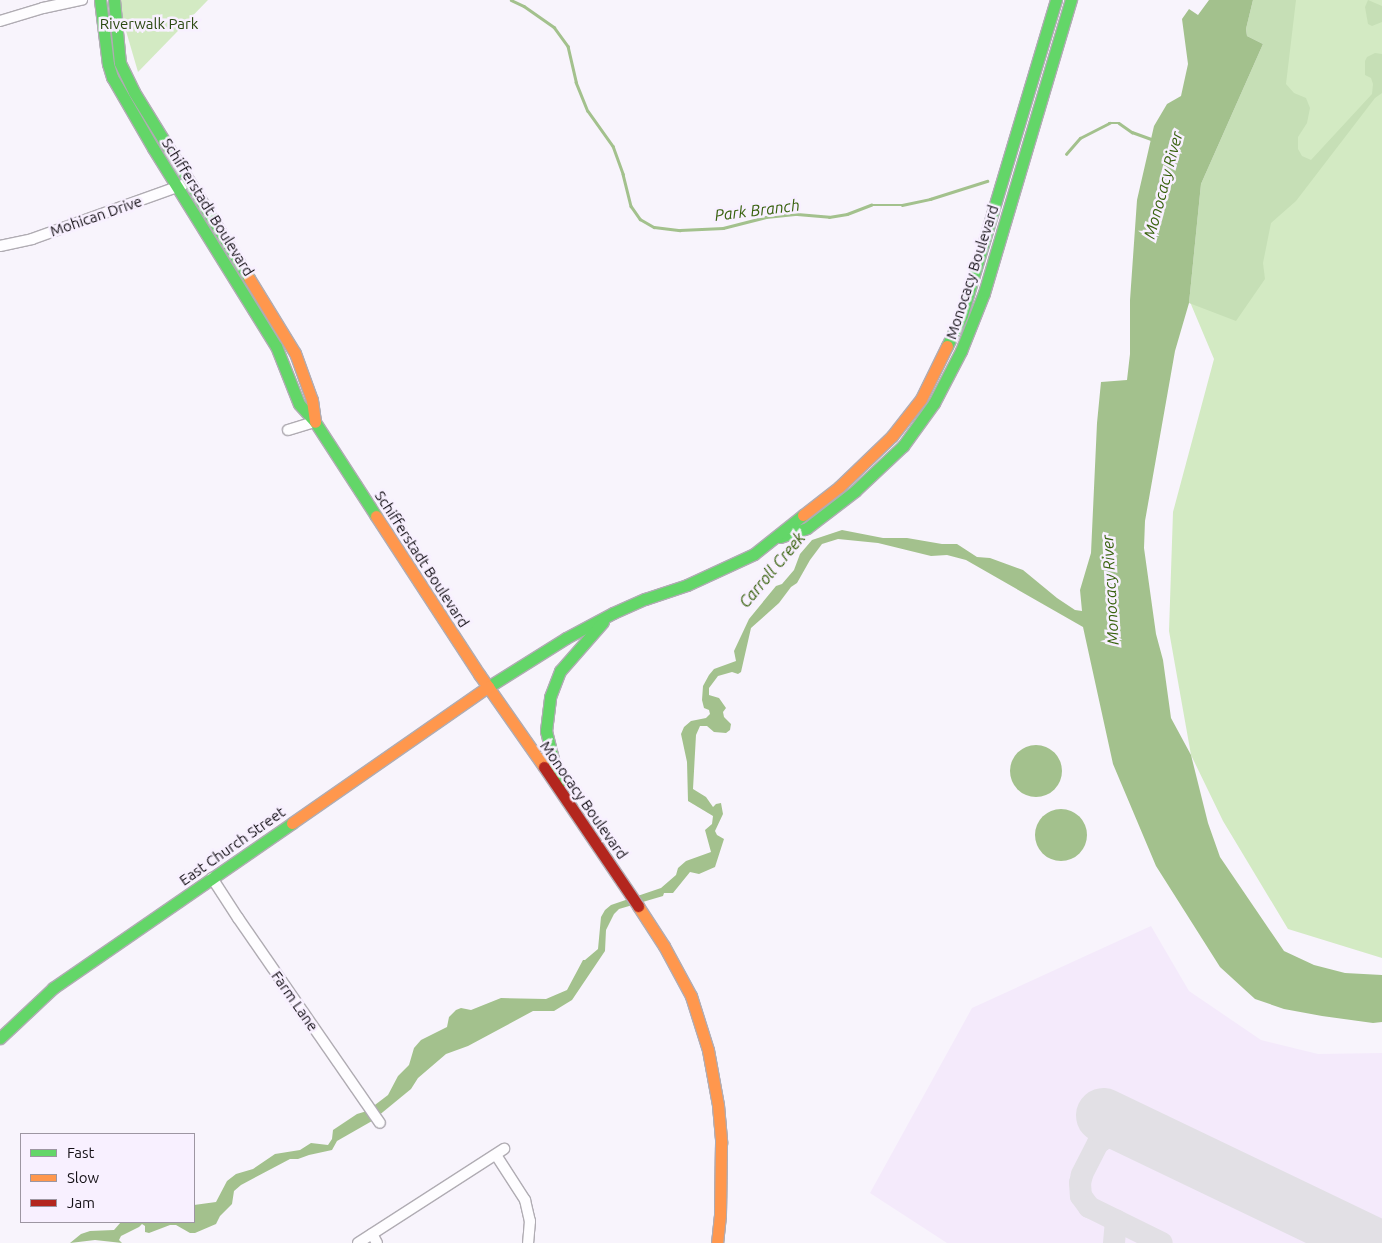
<!DOCTYPE html>
<html>
<head>
<meta charset="utf-8">
<style>
  body { margin:0 }
  #map { position:relative; width:1382px; height:1243px; overflow:hidden; background:#f8f4fc; font-family:Ubuntu,sans-serif }
  div>[style] { position:absolute }
  .built>* { inset:0; background:#f4eafb }
  .green>* { inset:0; background:#d3eac3 }
  .forest>* { inset:0; background:#c6dfb6 }
  .water>* { inset:0; background:#a3c18d }
  .round { border-radius:50% }
  .stream>* { height:2.5px; margin:-1.25px; padding:0 1.25px; transform-origin:1.25px; border-radius:1.25px; background:#a3c18d }
  .taxiway>* { height:22px; margin:-11px; padding:0 11px; transform-origin:11px; border-radius:11px; background:#e2e0e5 }
  .runway>* { height:55px; margin:-27.5px; padding:0 27.5px; transform-origin:27.5px; border-radius:27.5px; background:#e2e0e5 }
  .roads { filter:drop-shadow(1px 0 #b0acb3) drop-shadow(-1px 0 #b0acb3) drop-shadow(0 1px #b0acb3) drop-shadow(0 -1px #b0acb3) }
  .street>* { height:10px; margin:-5px; padding:0 5px; transform-origin:5px; border-radius:5px; background:#fefdff }
  .fast>* { height:11px; margin:-5.5px; padding:0 5.5px; transform-origin:5.5px; border-radius:5.5px; background:#63d668 }
  .slow>* { height:11px; margin:-5.5px; padding:0 5.5px; transform-origin:5.5px; border-radius:5.5px; background:#ff974d }
  .jam>* { height:11px; margin:-5.5px; padding:0 5.5px; transform-origin:5.5px; border-radius:5.5px; background:#b3261e }
  span { translate:-50% -50%; white-space:nowrap; text-align:center; line-height:1.15; -webkit-text-stroke:5px #f8f0ff; paint-order:stroke }
  .park-label { font-size:15px; color:#2b4811 }
  .street-label { font-size:15px; color:#141016 }
  .water-label { font-size:16px; color:#38620e; font-style:italic }
  .legend { position:absolute; left:20px; top:1133px; width:175px; height:90px; box-sizing:border-box; background:#f8f0ff; border:1px solid #9d96a2; margin:0; padding:6px 9px; list-style:none; font-size:15px; color:#141016 }
  .legend li { display:flex; align-items:center; gap:10px; height:25px }
  .legend b { width:25px; border:1px solid #9d96a2 }
</style>
</head>
<body>
<div id="map">
  <div class="built">
    <div style="clip-path:polygon(1151px 926px,1189px 991px,1261px 1040px,1318px 1054px,1382px 1053px,1382px 1243px,947px 1243px,870px 1193px,972px 1008px)"></div>
  </div>
  <div class="green">
    <div style="clip-path:polygon(117px 0,208px 0,138px 72px)"></div>
    <div style="clip-path:polygon(1254px 0,1382px 0,1382px 958px,1288px 929px,1223px 821px,1191px 755px,1169px 631px,1173px 512px,1214px 359px,1190px 302px,1214px 159px,1264px 44px)"></div>
  </div>
  <div class="forest">
    <div style="clip-path:polygon(1253px 0,1296px 0,1286px 84px,1294px 93px,1306px 98px,1310px 108px,1307px 123px,1298px 137px,1298px 149px,1302px 156px,1311px 160px,1372px 94px,1373px 84px,1371px 78px,1365px 75px,1365px 61px,1367px 57px,1375px 53px,1382px 54px,1382px 93px,1375px 98px,1296px 201px,1271px 223px,1263px 263px,1265px 279px,1236px 321px,1189px 303px,1201px 184px,1263px 44px,1247px 36px,1246px 29px)"></div>
    <div style="clip-path:polygon(1368px 0,1382px 6px,1382px 22px,1372px 26px,1368px 24px,1365px 7px)"></div>
  </div>
  <div class="water">
    <div style="clip-path:polygon(1209px 0,1253px 0,1246px 29px,1247px 36px,1263px 44px,1201px 184px,1189px 303px,1175px 351px,1145px 521px,1144px 548px,1156px 634px,1163px 660px,1171px 718px,1191px 755px,1208px 823px,1220px 857px,1284px 951px,1314px 965px,1345px 973px,1382px 975px,1382px 1022px,1373px 1023px,1322px 1016px,1284px 1009px,1255px 999px,1220px 967px,1156px 866px,1113px 764px,1083px 627px,966px 560px,947px 555px,931px 556px,878px 543px,838px 539px,822px 544px,810px 560px,797px 583px,791px 587px,779px 603px,751px 628px,741px 672px,738px 674px,732px 672px,718px 676px,709px 688px,709px 695px,719px 698px,726px 708px,723px 712px,724px 717px,731px 724px,730px 730px,726px 733px,714px 732px,707px 726px,700px 726px,696px 735px,693px 789px,706px 797px,713px 807px,716px 804px,721px 803px,723px 814px,715px 831px,717px 835px,724px 839px,715px 867px,699px 874px,690px 872px,673px 893px,664px 893px,663px 896px,619px 909px,614px 914px,606px 930px,605px 951px,572px 1000px,554px 1011px,533px 1011px,468px 1046px,446px 1054px,418px 1078px,411px 1089px,372px 1121px,337px 1141px,332px 1150px,309px 1155px,298px 1159px,290px 1159px,241px 1185px,234px 1191px,232px 1204px,220px 1216px,216px 1224px,195px 1233px,190px 1233px,176px 1225px,170px 1225px,149px 1233px,145px 1232px,145px 1226px,142px 1224px,139px 1227px,121px 1236px,119px 1240px,122px 1243px,95px 1240px,70px 1243px,81px 1234px,90px 1231px,114px 1230px,121px 1222px,194px 1222px,194px 1205px,216px 1202px,227px 1181px,236px 1174px,253px 1169px,275px 1154px,300px 1150px,311px 1143px,328px 1145px,332px 1139px,333px 1130px,357px 1114px,367px 1111px,388px 1095px,398px 1076px,409px 1065px,414px 1048px,421px 1040px,447px 1027px,449px 1017px,456px 1010px,461px 1008px,471px 1010px,501px 998px,546px 999px,567px 990px,583px 960px,585px 960px,598px 949px,601px 917px,605px 910px,611px 905px,661px 888px,676px 875px,678px 868px,686px 861px,711px 852px,705px 830px,712px 824px,713px 816px,688px 801px,687px 762px,681px 734px,684px 727px,691px 721px,706px 718px,710px 714px,709px 710px,704px 708px,702px 700px,703px 686px,709px 675px,714px 669px,736px 661px,734px 651px,749px 619px,776px 586px,782px 584px,794px 570px,800px 554px,812px 540px,842px 530px,883px 538px,907px 538px,942px 544px,957px 544px,977px 557px,990px 558px,1023px 570px,1057px 598px,1075px 610px,1082px 611px,1080px 590px,1091px 553px,1097px 423px,1101px 382px,1127px 380px,1130px 354px,1130px 300px,1137px 200px,1154px 126px,1167px 104px,1181px 96px,1188px 64px,1182px 19px,1189px 9px,1198px 15px)"></div>
    <div class="round" style="left:1010px;top:745px;width:52px;height:52px"></div>
    <div class="round" style="left:1035px;top:809px;width:52px;height:52px"></div>
  </div>
  <div class="stream">
    <div style="left:511px;top:0;width:14px;rotate:25deg"></div>
    <div style="left:524px;top:6px;width:37px;rotate:35deg"></div>
    <div style="left:554px;top:27px;width:24px;rotate:54deg"></div>
    <div style="left:568px;top:46px;width:37px;rotate:77deg"></div>
    <div style="left:576px;top:82px;width:31px;rotate:68deg"></div>
    <div style="left:588px;top:111px;width:43px;rotate:54.5deg"></div>
    <div style="left:613px;top:146px;width:30px;rotate:70deg"></div>
    <div style="left:623px;top:174px;width:33px;rotate:76deg"></div>
    <div style="left:631px;top:206px;width:16px;rotate:55deg"></div>
    <div style="left:640px;top:219px;width:16px;rotate:30deg"></div>
    <div style="left:654px;top:227px;width:26px;rotate:7deg"></div>
    <div style="left:680px;top:230px;width:43px;rotate:-2.7deg"></div>
    <div style="left:723px;top:228px;width:44px;rotate:-14.3deg"></div>
    <div style="left:766px;top:217px;width:31px;rotate:-6deg"></div>
    <div style="left:797px;top:214px;width:32px;rotate:5deg"></div>
    <div style="left:829px;top:217px;width:18px;rotate:-9deg"></div>
    <div style="left:847px;top:214px;width:26px;rotate:-21deg"></div>
    <div style="left:871px;top:205px;width:31px"></div>
    <div style="left:902px;top:205px;width:29px;rotate:-12deg"></div>
    <div style="left:930px;top:199px;width:60px;rotate:-17.5deg"></div>
    <div style="left:1066px;top:154px;width:21px;rotate:-49deg"></div>
    <div style="left:1080px;top:138px;width:33px;rotate:-27deg"></div>
    <div style="left:1109px;top:123px;width:10px"></div>
    <div style="left:1119px;top:123px;width:16px;rotate:35deg"></div>
    <div style="left:1132px;top:132px;width:23px;rotate:20deg"></div>
  </div>
  <div class="taxiway">
    <div style="left:1131px;top:1128px;width:19px;rotate:164deg"></div>
    <div style="left:1113px;top:1133px;width:18px;rotate:146deg"></div>
    <div style="left:1098px;top:1143px;width:36px;rotate:117deg"></div>
    <div style="left:1082px;top:1175px;width:8px;rotate:104deg"></div>
    <div style="left:1080px;top:1183px;width:13px;rotate:86deg"></div>
    <div style="left:1081px;top:1196px;width:14px;rotate:54deg"></div>
    <div style="left:1089px;top:1207px;width:81px;rotate:26.3deg"></div>
    <div style="left:1114px;top:1243px;width:23px;rotate:-85deg"></div>
  </div>
  <div class="runway">
    <div style="left:1103px;top:1115px;width:296px;rotate:25.6deg"></div>
  </div>
  <div class="roads">
    <div class="street">
      <div style="left:0;top:21px;width:45px;rotate:-16.8deg"></div>
      <div style="left:43px;top:8px;width:40px;rotate:-12deg"></div>
      <div style="left:0;top:246px;width:33px;rotate:-12deg"></div>
      <div style="left:32px;top:239px;width:160px;rotate:-19.7deg"></div>
      <div style="left:288px;top:430px;width:28px;rotate:-17deg"></div>
      <div style="left:212px;top:878px;width:48px;rotate:57deg"></div>
      <div style="left:238px;top:918px;width:249px;rotate:55.3deg"></div>
      <div style="left:496px;top:1155px;width:54px;rotate:57.2deg"></div>
      <div style="left:525px;top:1200px;width:22px;rotate:77deg"></div>
      <div style="left:530px;top:1221px;width:22px;rotate:95deg"></div>
      <div style="left:372px;top:1234px;width:10px;rotate:61deg"></div>
      <div style="left:358px;top:1243px;width:174px;rotate:-32.8deg"></div>
    </div>
    <div class="fast">
      <div style="left:100px;top:0;width:64px;rotate:82.9deg"></div>
      <div style="left:108px;top:64px;width:14px;rotate:73deg"></div>
      <div style="left:112px;top:77px;width:82px;rotate:60deg"></div>
      <div style="left:153px;top:148px;width:233px;rotate:58.2deg"></div>
      <div style="left:276px;top:346px;width:62px;rotate:68.4deg"></div>
      <div style="left:299px;top:404px;width:24px;rotate:48deg"></div>
      <div style="left:315px;top:422px;width:112px;rotate:57deg"></div>
      <div style="left:114px;top:0;width:63px;rotate:84.6deg"></div>
      <div style="left:120px;top:63px;width:32px;rotate:64deg"></div>
      <div style="left:134px;top:92px;width:219px;rotate:58.3deg"></div>
      <div style="left:947px;top:346px;width:34px;rotate:-64deg"></div>
      <div style="left:962px;top:315px;width:329px;rotate:-73.4deg"></div>
      <div style="left:780px;top:537px;width:28px;rotate:-18deg"></div>
      <div style="left:807px;top:528px;width:61px;rotate:-37.6deg"></div>
      <div style="left:855px;top:491px;width:66px;rotate:-43.2deg"></div>
      <div style="left:903px;top:446px;width:53px;rotate:-54.2deg"></div>
      <div style="left:934px;top:403px;width:59px;rotate:-62.6deg"></div>
      <div style="left:961px;top:351px;width:62px;rotate:-68.4deg"></div>
      <div style="left:984px;top:293px;width:306px;rotate:-73.5deg"></div>
      <div style="left:488px;top:687px;width:92px;rotate:-32.1deg"></div>
      <div style="left:566px;top:638px;width:53px;rotate:-28deg"></div>
      <div style="left:613px;top:613px;width:35px;rotate:-24deg"></div>
      <div style="left:645px;top:599px;width:44px;rotate:-18.4deg"></div>
      <div style="left:687px;top:585px;width:74px;rotate:-24.8deg"></div>
      <div style="left:754px;top:554px;width:63px;rotate:-38.5deg"></div>
      <div style="left:559px;top:783px;width:54px;rotate:-104deg"></div>
      <div style="left:546px;top:731px;width:34px;rotate:-83deg"></div>
      <div style="left:550px;top:697px;width:28px;rotate:-69deg"></div>
      <div style="left:560px;top:671px;width:65px;rotate:-48.7deg"></div>
      <div style="left:0;top:1038px;width:73px;rotate:-43.3deg"></div>
      <div style="left:53px;top:988px;width:290px;rotate:-34.6deg"></div>
    </div>
    <div class="slow">
      <div style="left:249px;top:278px;width:88px;rotate:58.5deg"></div>
      <div style="left:295px;top:353px;width:50px;rotate:70.1deg"></div>
      <div style="left:312px;top:400px;width:22px;rotate:82deg"></div>
      <div style="left:803px;top:515px;width:46px;rotate:-37.9deg"></div>
      <div style="left:839px;top:487px;width:74px;rotate:-43.9deg"></div>
      <div style="left:892px;top:436px;width:47px;rotate:-51.9deg"></div>
      <div style="left:921px;top:399px;width:59px;rotate:-63.9deg"></div>
      <div style="left:376px;top:516px;width:189px;rotate:56.9deg"></div>
      <div style="left:479px;top:674px;width:113px;rotate:55deg"></div>
      <div style="left:292px;top:823px;width:239px;rotate:-34.8deg"></div>
      <div style="left:638px;top:906px;width:48px;rotate:57deg"></div>
      <div style="left:664px;top:946px;width:57px;rotate:61.6deg"></div>
      <div style="left:691px;top:996px;width:57px;rotate:72.5deg"></div>
      <div style="left:708px;top:1050px;width:56px;rotate:79.7deg"></div>
      <div style="left:718px;top:1105px;width:38px;rotate:85deg"></div>
      <div style="left:721px;top:1143px;width:72px;rotate:90.8deg"></div>
      <div style="left:720px;top:1215px;width:28px;rotate:96deg"></div>
    </div>
    <div class="jam">
      <div style="left:544px;top:767px;width:168px;rotate:55.9deg"></div>
    </div>
  </div>
  <div class="park-label">
    <span style="left:149px;top:24px">Riverwalk Park</span>
  </div>
  <div class="street-label">
    <span style="left:208px;top:207px;rotate:58deg">Schifferstadt Boulevard</span>
    <span style="left:96px;top:216px;rotate:-19deg">Mohican Drive</span>
    <span style="left:972px;top:272px;rotate:-72deg">Monocacy Boulevard</span>
    <span style="left:422px;top:559px;rotate:57deg">Schifferstadt Boulevard</span>
    <span style="left:584px;top:800px;rotate:55deg">Monocacy Boulevard</span>
    <span style="left:232px;top:846px;rotate:-35deg">East Church Street</span>
    <span style="left:295px;top:1001px;rotate:55deg">Farm Lane</span>
  </div>
  <div class="water-label">
    <span style="left:1163px;top:185px;rotate:-75deg">Monocacy River</span>
    <span style="left:757px;top:210px;rotate:-7deg">Park Branch</span>
    <span style="left:772px;top:570px;rotate:-50deg">Carroll Creek</span>
    <span style="left:1110px;top:590px;rotate:-93deg">Monocacy River</span>
  </div>
  <ul class="legend">
  <li><b style="height:6px;background:#63d668"></b>Fast</li>
  <li><b style="height:6px;background:#ff974d"></b>Slow</li>
  <li><b style="height:6px;background:#b3261e"></b>Jam</li>
  </ul>
</div>
</body>
</html>
